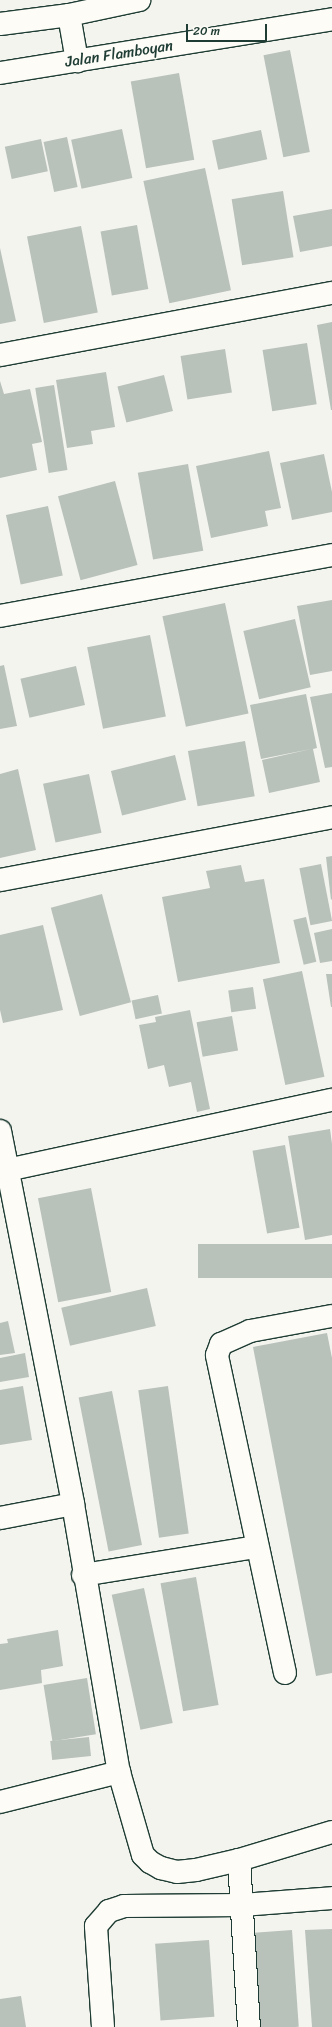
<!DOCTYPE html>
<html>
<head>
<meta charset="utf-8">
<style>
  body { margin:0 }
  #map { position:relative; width:332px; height:2027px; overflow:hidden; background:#f4f4ef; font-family:Sriracha,sans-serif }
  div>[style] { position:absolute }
  .building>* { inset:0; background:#b9c1bb; transform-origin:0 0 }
  .roads { filter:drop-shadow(1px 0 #1f3d34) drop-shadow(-1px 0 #1f3d34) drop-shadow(0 1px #1f3d34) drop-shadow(0 -1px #1f3d34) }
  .minor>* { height:22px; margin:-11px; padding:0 11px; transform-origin:11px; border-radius:11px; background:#fdfcf7 }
  .major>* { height:22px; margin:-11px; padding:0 11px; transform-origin:11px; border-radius:11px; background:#fdfcf7 }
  span { translate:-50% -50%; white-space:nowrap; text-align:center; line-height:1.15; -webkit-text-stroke:3px #fdfcf7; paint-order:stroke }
  .street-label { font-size:15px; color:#1f3d34 }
  .scale { position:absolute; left:186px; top:24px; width:81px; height:18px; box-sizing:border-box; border:2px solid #1f3d34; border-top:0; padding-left:5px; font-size:12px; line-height:14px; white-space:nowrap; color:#1f3d34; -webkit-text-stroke:3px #fdfcf7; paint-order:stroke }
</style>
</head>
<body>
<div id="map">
  <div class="building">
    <div style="left:290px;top:50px;width:104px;height:27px;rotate:79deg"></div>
    <div style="left:179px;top:73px;width:88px;height:49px;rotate:80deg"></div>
    <div style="left:122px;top:129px;width:50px;height:52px;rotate:78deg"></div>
    <div style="left:261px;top:130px;width:30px;height:50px;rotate:78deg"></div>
    <div style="left:67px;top:137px;width:51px;height:24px;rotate:78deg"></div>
    <div style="left:41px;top:139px;width:33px;height:37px;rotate:78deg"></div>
    <div style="left:205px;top:168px;width:125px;height:63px;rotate:78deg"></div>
    <div style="left:283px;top:191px;width:67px;height:52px;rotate:81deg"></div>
    <div style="clip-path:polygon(332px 209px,332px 246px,300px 252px,293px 216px)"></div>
    <div style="left:137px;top:225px;width:65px;height:37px;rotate:80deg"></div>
    <div style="left:81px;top:226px;width:88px;height:55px;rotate:79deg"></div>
    <div style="clip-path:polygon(0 248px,16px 321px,0 324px)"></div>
    <div style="clip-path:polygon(332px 322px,332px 410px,331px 410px,317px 325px)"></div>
    <div style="left:307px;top:343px;width:62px;height:45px;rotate:81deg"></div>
    <div style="left:225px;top:349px;width:44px;height:45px;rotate:81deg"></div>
    <div style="clip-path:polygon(106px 372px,115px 427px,91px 431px,93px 444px,67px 448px,56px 380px)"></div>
    <div style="left:164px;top:375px;width:37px;height:48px;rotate:76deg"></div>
    <div style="clip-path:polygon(0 381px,4px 394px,30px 389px,42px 442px,32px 444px,37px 470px,0 478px)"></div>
    <div style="left:54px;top:385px;width:86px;height:19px;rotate:81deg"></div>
    <div style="clip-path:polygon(269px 451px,281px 508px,265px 511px,268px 526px,211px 538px,196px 466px)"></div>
    <div style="clip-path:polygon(324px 454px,332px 492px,332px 512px,292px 520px,280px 463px)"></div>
    <div style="left:188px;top:464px;width:88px;height:51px;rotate:80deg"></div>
    <div style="left:115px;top:481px;width:87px;height:59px;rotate:75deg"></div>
    <div style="left:48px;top:506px;width:71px;height:43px;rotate:78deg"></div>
    <div style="clip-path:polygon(332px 600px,332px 671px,310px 675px,297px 606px)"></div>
    <div style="left:225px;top:603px;width:113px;height:64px;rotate:78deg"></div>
    <div style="left:295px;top:619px;width:70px;height:53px;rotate:77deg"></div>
    <div style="left:150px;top:635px;width:83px;height:64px;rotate:79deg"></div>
    <div style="clip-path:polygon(4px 665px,17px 726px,0 729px,0 666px)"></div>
    <div style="left:76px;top:666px;width:40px;height:57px;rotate:77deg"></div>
    <div style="clip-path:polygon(332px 693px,332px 767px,325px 768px,310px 697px)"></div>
    <div style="clip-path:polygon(306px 694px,317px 748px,313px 749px,320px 782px,269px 793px,262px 760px,311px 749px,261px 759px,250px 705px)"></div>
    <div style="left:245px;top:741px;width:56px;height:58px;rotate:80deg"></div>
    <div style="left:175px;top:755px;width:46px;height:66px;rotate:76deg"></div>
    <div style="clip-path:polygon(18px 769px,36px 850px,0 858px,0 774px)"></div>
    <div style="left:89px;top:774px;width:60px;height:47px;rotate:78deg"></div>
    <div style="clip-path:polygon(332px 856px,332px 899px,331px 900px,326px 857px)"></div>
    <div style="left:321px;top:864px;width:58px;height:22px;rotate:79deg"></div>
    <div style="clip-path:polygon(241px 865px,245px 882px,264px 879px,280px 963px,178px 982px,162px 897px,210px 888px,206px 871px)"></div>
    <div style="left:102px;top:894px;width:112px;height:53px;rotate:75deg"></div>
    <div style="left:306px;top:917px;width:46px;height:13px;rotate:77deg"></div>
    <div style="clip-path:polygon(43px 925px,63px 1010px,3px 1023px,0 1010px,0 935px)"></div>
    <div style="clip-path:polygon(332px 929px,332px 961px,320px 963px,314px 933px)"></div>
    <div style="left:302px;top:971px;width:108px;height:40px;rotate:78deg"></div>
    <div style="clip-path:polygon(326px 974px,332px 974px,332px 1007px,331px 1007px)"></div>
    <div style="left:253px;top:987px;width:22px;height:25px;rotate:82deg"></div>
    <div style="left:158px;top:995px;width:19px;height:27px;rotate:78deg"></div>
    <div style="clip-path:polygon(190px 1010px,210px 1109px,197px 1112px,191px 1082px,169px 1087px,164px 1065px,148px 1069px,139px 1025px,156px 1022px,155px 1017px)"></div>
    <div style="left:232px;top:1016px;width:35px;height:36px;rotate:80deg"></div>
    <div style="clip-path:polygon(330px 1129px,332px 1144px,332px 1235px,305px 1240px,288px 1136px)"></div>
    <div style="left:285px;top:1145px;width:84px;height:33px;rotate:80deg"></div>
    <div style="left:91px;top:1188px;width:106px;height:54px;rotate:79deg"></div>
    <div style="left:332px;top:1244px;width:34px;height:134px;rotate:90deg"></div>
    <div style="left:147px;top:1288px;width:39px;height:88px;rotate:77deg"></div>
    <div style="clip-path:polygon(8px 1321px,15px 1353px,0 1355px,0 1323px)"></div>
    <div style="clip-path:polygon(327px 1333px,332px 1358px,332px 1673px,316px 1676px,253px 1347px)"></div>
    <div style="clip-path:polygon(25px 1353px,29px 1377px,0 1382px,0 1358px)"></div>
    <div style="clip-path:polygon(23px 1386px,32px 1440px,0 1445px,0 1390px)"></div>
    <div style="left:168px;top:1386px;width:149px;height:30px;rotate:82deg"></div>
    <div style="left:112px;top:1391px;width:157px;height:34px;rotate:79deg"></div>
    <div style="left:196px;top:1577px;width:130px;height:36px;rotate:80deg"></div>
    <div style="left:144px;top:1588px;width:138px;height:33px;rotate:78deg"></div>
    <div style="clip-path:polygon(58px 1630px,63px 1666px,41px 1670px,42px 1683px,0 1690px,0 1644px,8px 1643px,7px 1639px)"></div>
    <div style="left:87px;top:1678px;width:57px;height:44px;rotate:81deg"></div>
    <div style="left:89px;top:1737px;width:19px;height:39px;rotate:84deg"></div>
    <div style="clip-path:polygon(332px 1929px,332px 2027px,312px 2027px,305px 1930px)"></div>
    <div style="left:292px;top:1930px;width:97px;height:45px;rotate:86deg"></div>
    <div style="left:209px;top:1940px;width:77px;height:54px;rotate:86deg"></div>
    <div style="clip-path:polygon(21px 1996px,26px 2027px,0 2027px,0 1999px)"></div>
  </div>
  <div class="roads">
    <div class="minor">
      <div style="left:0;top:355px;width:338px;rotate:-10.6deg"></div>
      <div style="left:0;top:616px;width:338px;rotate:-10.4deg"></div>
      <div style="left:0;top:880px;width:338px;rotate:-10.7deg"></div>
      <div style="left:0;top:1131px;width:380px;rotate:78.9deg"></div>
      <div style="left:73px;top:1504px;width:272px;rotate:80.3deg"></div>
      <div style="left:119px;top:1772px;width:86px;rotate:73.9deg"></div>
      <div style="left:143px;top:1855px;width:10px;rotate:45deg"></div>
      <div style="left:150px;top:1862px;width:13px;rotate:29deg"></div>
      <div style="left:161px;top:1868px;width:16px;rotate:14deg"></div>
      <div style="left:177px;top:1872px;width:19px;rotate:-6deg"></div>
      <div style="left:196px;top:1870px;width:44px;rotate:-13.1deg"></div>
      <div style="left:239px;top:1860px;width:97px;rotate:-16.8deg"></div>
      <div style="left:7px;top:1170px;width:332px;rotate:-12.2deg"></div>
      <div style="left:0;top:1518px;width:74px;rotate:-10.9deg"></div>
      <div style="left:83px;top:1575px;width:175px;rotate:-9.2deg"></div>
      <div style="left:285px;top:1673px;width:325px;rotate:-102.1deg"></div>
      <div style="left:217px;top:1355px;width:12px;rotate:-70deg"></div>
      <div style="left:221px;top:1344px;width:32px;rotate:-24deg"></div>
      <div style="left:250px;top:1331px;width:83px;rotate:-10.4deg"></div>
      <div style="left:0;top:1802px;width:123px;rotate:-14.1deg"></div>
      <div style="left:239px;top:1860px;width:167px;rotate:86.6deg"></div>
      <div style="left:103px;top:2027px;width:101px;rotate:-94deg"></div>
      <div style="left:96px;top:1926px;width:20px;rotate:-49deg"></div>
      <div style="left:109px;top:1911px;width:16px;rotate:-18deg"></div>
      <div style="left:124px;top:1906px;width:118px;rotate:-0.5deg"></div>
      <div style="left:242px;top:1905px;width:90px;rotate:-4.4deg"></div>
    </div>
    <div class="major">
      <div style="left:69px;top:15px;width:47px;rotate:80.1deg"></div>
      <div style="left:0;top:24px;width:70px;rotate:-7.4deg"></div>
      <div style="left:69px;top:15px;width:72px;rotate:-12.1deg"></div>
      <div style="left:0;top:73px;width:336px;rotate:-9.2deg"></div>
    </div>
  </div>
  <div class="street-label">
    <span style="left:119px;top:54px;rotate:-9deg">Jalan Flamboyan</span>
  </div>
  <div class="scale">20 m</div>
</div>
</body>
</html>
